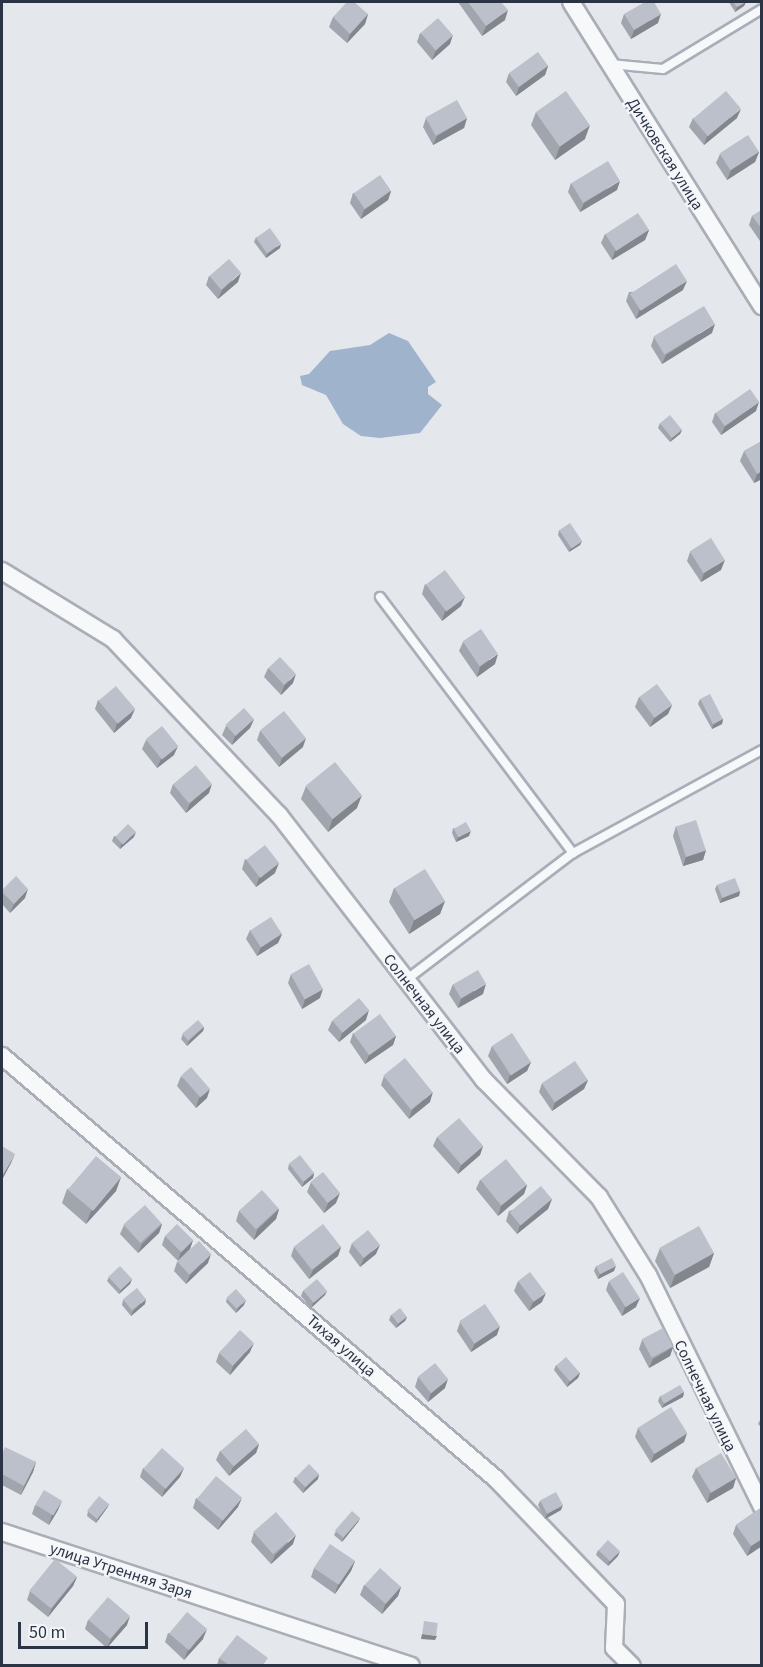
<!DOCTYPE html>
<html>
<head>
<meta charset="utf-8">
<style>
  body { margin:0 }
  #map { position:relative; width:763px; height:1667px; overflow:hidden; background:#e4e7ec; font-family:"Source Sans 3",sans-serif }
  div>[style] { position:absolute }
  .water>* { inset:0; background:#9fb4cc }
  .roads { filter:drop-shadow(2px 0 #a9aeb7) drop-shadow(-2px 0 #a9aeb7) drop-shadow(0 2px #a9aeb7) drop-shadow(0 -2px #a9aeb7) }
  .lane>* { height:8px; margin:-4px; padding:0 4px; transform-origin:4px; border-radius:4px; background:#f7f8fa }
  .street>* { height:16px; margin:-8px; padding:0 8px; transform-origin:8px; border-radius:8px; background:#f7f8fa }
  .wall>* { inset:0; background:#a1a5ae }
  .shaded-wall>* { inset:0; background:#83868d }
  .building>* { inset:0; background:#bbc0ca; transform-origin:0 0 }
  span { translate:-50% -50%; white-space:nowrap; text-align:center; line-height:1.15; -webkit-text-stroke:4.5px #f4f6f9; paint-order:stroke }
  .street-label { font-size:16px; color:#2b3445 }
  .frame { position:absolute; inset:0; border:3px solid #2b3445; pointer-events:none }
  .scale { position:absolute; left:18px; top:1622px; width:130px; height:27px; box-sizing:border-box; border:3px solid #2b3445; border-top:0; padding-left:8px; font-size:18px; line-height:21px; white-space:nowrap; color:#2b3445; -webkit-text-stroke:4px #f4f6f9; paint-order:stroke }
</style>
</head>
<body>
<div id="map">
  <div class="water">
    <div style="clip-path:polygon(389px 333px,408px 341px,436px 382px,428px 387px,428px 394px,442px 405px,420px 433px,380px 438px,361px 436px,343px 424px,326px 395px,302px 385px,300px 376px,309px 374px,330px 351px,370px 345px)"></div>
  </div>
  <div class="roads">
    <div class="lane">
      <div style="left:610px;top:64px;width:53px;rotate:5.4deg"></div>
      <div style="left:663px;top:69px;width:116px;rotate:-31.2deg"></div>
      <div style="left:380px;top:597px;width:321px;rotate:53deg"></div>
      <div style="left:406px;top:980px;width:210px;rotate:-37.3deg"></div>
      <div style="left:573px;top:853px;width:215px;rotate:-28.6deg"></div>
    </div>
    <div class="street">
      <div style="left:571px;top:2px;width:359px;rotate:57.9deg"></div>
      <div style="left:2px;top:571px;width:130px;rotate:31.5deg"></div>
      <div style="left:113px;top:639px;width:242px;rotate:46.7deg"></div>
      <div style="left:279px;top:815px;width:335px;rotate:52.3deg"></div>
      <div style="left:484px;top:1080px;width:164px;rotate:45.5deg"></div>
      <div style="left:599px;top:1197px;width:92px;rotate:57.9deg"></div>
      <div style="left:648px;top:1275px;width:258px;rotate:63.8deg"></div>
      <div style="left:2px;top:1056px;width:650px;rotate:40.57deg"></div>
      <div style="left:496px;top:1479px;width:173px;rotate:46.2deg"></div>
      <div style="left:616px;top:1604px;width:44px;rotate:92.6deg"></div>
      <div style="left:614px;top:1648px;width:25px;rotate:45deg"></div>
      <div style="left:2px;top:1532px;width:430px;rotate:18.1deg"></div>
    </div>
  </div>
  <div class="wall">
    <div style="clip-path:polygon(458px 2px,501px 2px,505px 20px,482px 36px)"></div>
    <div style="clip-path:polygon(729px 2px,746px 2px,744px 6px,735px 12px)"></div>
    <div style="clip-path:polygon(368px 14px,365px 24px,347px 43px,329px 27px,333px 17px)"></div>
    <div style="clip-path:polygon(624px 14px,658px 23px,631px 39px,621px 23px)"></div>
    <div style="clip-path:polygon(420px 33px,450px 44px,432px 60px,417px 42px)"></div>
    <div style="clip-path:polygon(548px 66px,545px 75px,516px 96px,506px 82px,509px 73px)"></div>
    <div style="clip-path:polygon(536px 112px,585px 139px,555px 160px,531px 125px)"></div>
    <div style="clip-path:polygon(426px 118px,467px 118px,464px 128px,433px 145px,423px 127px)"></div>
    <div style="clip-path:polygon(693px 118px,737px 118px,704px 145px,689px 127px)"></div>
    <div style="clip-path:polygon(759px 152px,755px 162px,727px 180px,716px 163px,720px 154px)"></div>
    <div style="clip-path:polygon(571px 183px,617px 190px,580px 212px,568px 192px)"></div>
    <div style="clip-path:polygon(391px 191px,388px 200px,361px 219px,350px 203px,353px 193px)"></div>
    <div style="clip-path:polygon(762px 210px,762px 244px,749px 225px,752px 216px)"></div>
    <div style="clip-path:polygon(649px 230px,645px 240px,612px 260px,601px 243px,605px 234px)"></div>
    <div style="clip-path:polygon(256px 237px,280px 248px,266px 258px,254px 242px)"></div>
    <div style="clip-path:polygon(209px 276px,238px 282px,218px 299px,206px 285px)"></div>
    <div style="clip-path:polygon(683px 290px,636px 319px,626px 301px,629px 292px)"></div>
    <div style="clip-path:polygon(712px 333px,662px 364px,651px 346px,654px 337px)"></div>
    <div style="clip-path:polygon(756px 411px,721px 435px,712px 422px,715px 413px)"></div>
    <div style="clip-path:polygon(660px 423px,682px 430px,680px 434px,670px 442px,658px 428px)"></div>
    <div style="clip-path:polygon(762px 441px,762px 479px,754px 483px,740px 461px,744px 451px)"></div>
    <div style="clip-path:polygon(559px 530px,582px 541px,580px 545px,569px 552px,558px 535px)"></div>
    <div style="clip-path:polygon(690px 552px,721px 570px,701px 582px,687px 561px)"></div>
    <div style="clip-path:polygon(425px 584px,461px 606px,442px 621px,422px 594px)"></div>
    <div style="clip-path:polygon(463px 642px,495px 664px,477px 677px,459px 651px)"></div>
    <div style="clip-path:polygon(268px 668px,293px 683px,281px 695px,264px 677px)"></div>
    <div style="clip-path:polygon(639px 697px,672px 705px,668px 714px,650px 727px,635px 707px)"></div>
    <div style="clip-path:polygon(700px 699px,723px 719px,722px 724px,712px 729px,698px 704px)"></div>
    <div style="clip-path:polygon(98px 700px,131px 718px,114px 733px,95px 709px)"></div>
    <div style="clip-path:polygon(254px 719px,250px 728px,232px 745px,222px 735px,226px 726px)"></div>
    <div style="clip-path:polygon(260px 731px,303px 747px,279px 767px,257px 740px)"></div>
    <div style="clip-path:polygon(146px 740px,174px 755px,157px 768px,142px 749px)"></div>
    <div style="clip-path:polygon(173px 784px,209px 793px,186px 813px,170px 793px)"></div>
    <div style="clip-path:polygon(306px 786px,357px 808px,328px 832px,301px 799px)"></div>
    <div style="clip-path:polygon(676px 826px,706px 850px,703px 860px,683px 866px,673px 836px)"></div>
    <div style="clip-path:polygon(453px 828px,469px 836px,456px 842px,452px 833px)"></div>
    <div style="clip-path:polygon(114px 836px,134px 837px,120px 849px,112px 841px)"></div>
    <div style="clip-path:polygon(245px 859px,275px 873px,256px 887px,242px 869px)"></div>
    <div style="clip-path:polygon(717px 885px,740px 891px,739px 896px,720px 903px,715px 889px)"></div>
    <div style="clip-path:polygon(394px 888px,445px 901px,440px 914px,409px 934px,389px 902px)"></div>
    <div style="clip-path:polygon(2px 890px,25px 898px,10px 913px,2px 904px)"></div>
    <div style="clip-path:polygon(250px 930px,282px 934px,278px 943px,257px 956px,246px 939px)"></div>
    <div style="clip-path:polygon(291px 974px,320px 998px,302px 1009px,288px 983px)"></div>
    <div style="clip-path:polygon(453px 984px,483px 994px,458px 1008px,449px 994px)"></div>
    <div style="clip-path:polygon(366px 1020px,339px 1042px,328px 1030px,332px 1021px)"></div>
    <div style="clip-path:polygon(204px 1027px,203px 1031px,187px 1046px,181px 1039px,183px 1034px)"></div>
    <div style="clip-path:polygon(353px 1033px,396px 1036px,393px 1045px,365px 1064px,350px 1042px)"></div>
    <div style="clip-path:polygon(492px 1046px,531px 1062px,527px 1071px,507px 1084px,488px 1056px)"></div>
    <div style="clip-path:polygon(181px 1076px,207px 1098px,196px 1108px,177px 1086px)"></div>
    <div style="clip-path:polygon(384px 1076px,430px 1102px,409px 1119px,381px 1085px)"></div>
    <div style="clip-path:polygon(588px 1080px,584px 1089px,552px 1111px,539px 1092px,542px 1083px)"></div>
    <div style="clip-path:polygon(437px 1137px,483px 1146px,480px 1155px,458px 1174px,433px 1146px)"></div>
    <div style="clip-path:polygon(289px 1164px,314px 1173px,313px 1178px,302px 1187px,288px 1169px)"></div>
    <div style="clip-path:polygon(121px 1177px,116px 1191px,86px 1224px,62px 1203px,67px 1189px)"></div>
    <div style="clip-path:polygon(480px 1180px,527px 1185px,524px 1194px,498px 1216px,476px 1189px)"></div>
    <div style="clip-path:polygon(311px 1182px,336px 1203px,324px 1213px,307px 1192px)"></div>
    <div style="clip-path:polygon(552px 1199px,548px 1209px,517px 1234px,506px 1221px,509px 1211px)"></div>
    <div style="clip-path:polygon(279px 1209px,276px 1219px,254px 1240px,236px 1221px,239px 1211px)"></div>
    <div style="clip-path:polygon(162px 1224px,159px 1233px,138px 1253px,120px 1234px,124px 1225px)"></div>
    <div style="clip-path:polygon(165px 1236px,193px 1240px,190px 1249px,178px 1261px,162px 1245px)"></div>
    <div style="clip-path:polygon(352px 1243px,376px 1254px,360px 1267px,349px 1252px)"></div>
    <div style="clip-path:polygon(294px 1247px,341px 1247px,338px 1256px,309px 1279px,291px 1256px)"></div>
    <div style="clip-path:polygon(660px 1248px,714px 1253px,709px 1267px,670px 1288px,655px 1261px)"></div>
    <div style="clip-path:polygon(177px 1262px,208px 1263px,186px 1284px,174px 1271px)"></div>
    <div style="clip-path:polygon(596px 1266px,614px 1271px,598px 1279px,594px 1271px)"></div>
    <div style="clip-path:polygon(109px 1277px,132px 1279px,130px 1284px,119px 1294px,107px 1281px)"></div>
    <div style="clip-path:polygon(518px 1281px,542px 1302px,529px 1311px,514px 1291px)"></div>
    <div style="clip-path:polygon(609px 1281px,636px 1307px,622px 1316px,606px 1290px)"></div>
    <div style="clip-path:polygon(303px 1291px,327px 1291px,325px 1295px,311px 1308px,301px 1296px)"></div>
    <div style="clip-path:polygon(227px 1298px,244px 1305px,236px 1313px,226px 1302px)"></div>
    <div style="clip-path:polygon(123px 1300px,145px 1304px,131px 1316px,122px 1305px)"></div>
    <div style="clip-path:polygon(391px 1315px,407px 1317px,405px 1321px,396px 1328px,389px 1320px)"></div>
    <div style="clip-path:polygon(460px 1322px,497px 1335px,471px 1352px,457px 1331px)"></div>
    <div style="clip-path:polygon(642px 1340px,673px 1347px,670px 1356px,649px 1368px,639px 1349px)"></div>
    <div style="clip-path:polygon(250px 1352px,230px 1375px,216px 1362px,219px 1353px)"></div>
    <div style="clip-path:polygon(556px 1365px,580px 1373px,578px 1378px,567px 1387px,554px 1370px)"></div>
    <div style="clip-path:polygon(418px 1377px,445px 1388px,428px 1402px,415px 1387px)"></div>
    <div style="clip-path:polygon(684px 1392px,683px 1397px,662px 1408px,658px 1401px,660px 1396px)"></div>
    <div style="clip-path:polygon(762px 1416px,762px 1428px,758px 1424px)"></div>
    <div style="clip-path:polygon(638px 1428px,687px 1433px,684px 1442px,651px 1463px,635px 1437px)"></div>
    <div style="clip-path:polygon(259px 1444px,256px 1453px,229px 1476px,216px 1460px,220px 1451px)"></div>
    <div style="clip-path:polygon(2px 1454px,36px 1462px,33px 1472px,21px 1495px,2px 1485px)"></div>
    <div style="clip-path:polygon(143px 1468px,180px 1477px,162px 1497px,140px 1477px)"></div>
    <div style="clip-path:polygon(696px 1468px,736px 1478px,733px 1488px,707px 1503px,692px 1477px)"></div>
    <div style="clip-path:polygon(295px 1477px,318px 1479px,303px 1493px,293px 1482px)"></div>
    <div style="clip-path:polygon(196px 1498px,238px 1507px,218px 1530px,193px 1508px)"></div>
    <div style="clip-path:polygon(540px 1501px,561px 1510px,545px 1519px,538px 1505px)"></div>
    <div style="clip-path:polygon(109px 1504px,107px 1508px,96px 1523px,87px 1516px,88px 1511px)"></div>
    <div style="clip-path:polygon(35px 1505px,58px 1510px,49px 1525px,32px 1514px)"></div>
    <div style="clip-path:polygon(762px 1507px,762px 1546px,747px 1556px,733px 1534px,736px 1525px)"></div>
    <div style="clip-path:polygon(360px 1518px,358px 1522px,342px 1542px,334px 1535px,336px 1531px)"></div>
    <div style="clip-path:polygon(254px 1532px,293px 1544px,271px 1564px,251px 1542px)"></div>
    <div style="clip-path:polygon(598px 1550px,618px 1556px,608px 1566px,596px 1555px)"></div>
    <div style="clip-path:polygon(355px 1561px,351px 1571px,335px 1594px,311px 1577px,314px 1568px)"></div>
    <div style="clip-path:polygon(77px 1577px,73px 1586px,48px 1617px,27px 1600px,30px 1591px)"></div>
    <div style="clip-path:polygon(364px 1585px,401px 1587px,398px 1596px,382px 1614px,360px 1595px)"></div>
    <div style="clip-path:polygon(88px 1620px,127px 1625px,107px 1648px,85px 1629px)"></div>
    <div style="clip-path:polygon(168px 1633px,203px 1639px,184px 1660px,165px 1642px)"></div>
    <div style="clip-path:polygon(219px 1658px,266px 1665px,217px 1665px)"></div>
  </div>
  <div class="shaded-wall">
    <div style="clip-path:polygon(746px 2px,744px 6px,735px 12px,737px 7px)"></div>
    <div style="clip-path:polygon(508px 10px,505px 20px,482px 36px,486px 26px)"></div>
    <div style="clip-path:polygon(368px 14px,365px 24px,347px 43px,350px 34px)"></div>
    <div style="clip-path:polygon(661px 14px,658px 23px,631px 39px,634px 30px)"></div>
    <div style="clip-path:polygon(453px 35px,450px 44px,432px 60px,436px 50px)"></div>
    <div style="clip-path:polygon(548px 66px,545px 75px,516px 96px,519px 87px)"></div>
    <div style="clip-path:polygon(741px 109px,737px 118px,704px 145px,707px 136px)"></div>
    <div style="clip-path:polygon(467px 118px,464px 128px,433px 145px,437px 136px)"></div>
    <div style="clip-path:polygon(590px 125px,585px 139px,555px 160px,560px 146px)"></div>
    <div style="clip-path:polygon(759px 152px,755px 162px,727px 180px,731px 170px)"></div>
    <div style="clip-path:polygon(620px 181px,617px 190px,580px 212px,584px 203px)"></div>
    <div style="clip-path:polygon(391px 191px,388px 200px,361px 219px,364px 210px)"></div>
    <div style="clip-path:polygon(649px 230px,645px 240px,612px 260px,615px 251px)"></div>
    <div style="clip-path:polygon(281px 244px,280px 248px,266px 258px,267px 254px)"></div>
    <div style="clip-path:polygon(241px 273px,238px 282px,218px 299px,222px 290px)"></div>
    <div style="clip-path:polygon(687px 281px,683px 290px,636px 319px,640px 309px)"></div>
    <div style="clip-path:polygon(715px 324px,712px 333px,662px 364px,666px 355px)"></div>
    <div style="clip-path:polygon(759px 402px,756px 411px,721px 435px,725px 426px)"></div>
    <div style="clip-path:polygon(682px 430px,680px 434px,670px 442px,672px 438px)"></div>
    <div style="clip-path:polygon(762px 471px,762px 479px,754px 483px,757px 474px)"></div>
    <div style="clip-path:polygon(582px 541px,580px 545px,569px 552px,571px 548px)"></div>
    <div style="clip-path:polygon(725px 560px,721px 570px,701px 582px,704px 573px)"></div>
    <div style="clip-path:polygon(465px 597px,461px 606px,442px 621px,445px 611px)"></div>
    <div style="clip-path:polygon(498px 654px,495px 664px,477px 677px,480px 667px)"></div>
    <div style="clip-path:polygon(296px 674px,293px 683px,281px 695px,284px 686px)"></div>
    <div style="clip-path:polygon(672px 705px,668px 714px,650px 727px,654px 718px)"></div>
    <div style="clip-path:polygon(135px 709px,131px 718px,114px 733px,117px 723px)"></div>
    <div style="clip-path:polygon(254px 719px,250px 728px,232px 745px,235px 736px)"></div>
    <div style="clip-path:polygon(723px 719px,722px 724px,712px 729px,713px 725px)"></div>
    <div style="clip-path:polygon(306px 738px,303px 747px,279px 767px,282px 758px)"></div>
    <div style="clip-path:polygon(178px 746px,174px 755px,157px 768px,161px 759px)"></div>
    <div style="clip-path:polygon(212px 784px,209px 793px,186px 813px,190px 803px)"></div>
    <div style="clip-path:polygon(362px 795px,357px 808px,328px 832px,333px 818px)"></div>
    <div style="clip-path:polygon(471px 831px,469px 836px,456px 842px,458px 837px)"></div>
    <div style="clip-path:polygon(136px 832px,134px 837px,120px 849px,121px 845px)"></div>
    <div style="clip-path:polygon(706px 850px,703px 860px,683px 866px,686px 857px)"></div>
    <div style="clip-path:polygon(279px 863px,275px 873px,256px 887px,259px 878px)"></div>
    <div style="clip-path:polygon(28px 889px,25px 898px,10px 913px,14px 904px)"></div>
    <div style="clip-path:polygon(740px 891px,739px 896px,720px 903px,722px 898px)"></div>
    <div style="clip-path:polygon(445px 901px,440px 914px,409px 934px,414px 920px)"></div>
    <div style="clip-path:polygon(282px 934px,278px 943px,257px 956px,261px 947px)"></div>
    <div style="clip-path:polygon(486px 984px,483px 994px,458px 1008px,461px 999px)"></div>
    <div style="clip-path:polygon(323px 989px,320px 998px,302px 1009px,305px 999px)"></div>
    <div style="clip-path:polygon(369px 1010px,366px 1020px,339px 1042px,342px 1033px)"></div>
    <div style="clip-path:polygon(204px 1027px,203px 1031px,187px 1046px,189px 1041px)"></div>
    <div style="clip-path:polygon(396px 1036px,393px 1045px,365px 1064px,369px 1055px)"></div>
    <div style="clip-path:polygon(531px 1062px,527px 1071px,507px 1084px,510px 1075px)"></div>
    <div style="clip-path:polygon(588px 1080px,584px 1089px,552px 1111px,555px 1102px)"></div>
    <div style="clip-path:polygon(210px 1089px,207px 1098px,196px 1108px,199px 1098px)"></div>
    <div style="clip-path:polygon(433px 1092px,430px 1102px,409px 1119px,412px 1110px)"></div>
    <div style="clip-path:polygon(483px 1146px,480px 1155px,458px 1174px,461px 1165px)"></div>
    <div style="clip-path:polygon(15px 1154px,11px 1163px,2px 1180px,2px 1176px)"></div>
    <div style="clip-path:polygon(314px 1173px,313px 1178px,302px 1187px,304px 1182px)"></div>
    <div style="clip-path:polygon(121px 1177px,116px 1191px,86px 1224px,91px 1211px)"></div>
    <div style="clip-path:polygon(527px 1185px,524px 1194px,498px 1216px,501px 1206px)"></div>
    <div style="clip-path:polygon(340px 1193px,336px 1203px,324px 1213px,328px 1203px)"></div>
    <div style="clip-path:polygon(552px 1199px,548px 1209px,517px 1234px,520px 1225px)"></div>
    <div style="clip-path:polygon(279px 1209px,276px 1219px,254px 1240px,257px 1230px)"></div>
    <div style="clip-path:polygon(162px 1224px,159px 1233px,138px 1253px,142px 1244px)"></div>
    <div style="clip-path:polygon(193px 1240px,190px 1249px,178px 1261px,181px 1252px)"></div>
    <div style="clip-path:polygon(380px 1245px,376px 1254px,360px 1267px,364px 1258px)"></div>
    <div style="clip-path:polygon(341px 1247px,338px 1256px,309px 1279px,313px 1270px)"></div>
    <div style="clip-path:polygon(714px 1253px,709px 1267px,670px 1288px,675px 1275px)"></div>
    <div style="clip-path:polygon(211px 1254px,208px 1263px,186px 1284px,190px 1275px)"></div>
    <div style="clip-path:polygon(616px 1266px,614px 1271px,598px 1279px,600px 1274px)"></div>
    <div style="clip-path:polygon(132px 1279px,130px 1284px,119px 1294px,121px 1290px)"></div>
    <div style="clip-path:polygon(327px 1291px,325px 1295px,311px 1308px,313px 1303px)"></div>
    <div style="clip-path:polygon(546px 1293px,542px 1302px,529px 1311px,533px 1302px)"></div>
    <div style="clip-path:polygon(640px 1298px,636px 1307px,622px 1316px,625px 1307px)"></div>
    <div style="clip-path:polygon(146px 1299px,145px 1304px,131px 1316px,133px 1311px)"></div>
    <div style="clip-path:polygon(246px 1300px,244px 1305px,236px 1313px,238px 1308px)"></div>
    <div style="clip-path:polygon(407px 1317px,405px 1321px,396px 1328px,398px 1324px)"></div>
    <div style="clip-path:polygon(500px 1326px,497px 1335px,471px 1352px,475px 1343px)"></div>
    <div style="clip-path:polygon(254px 1343px,250px 1352px,230px 1375px,233px 1366px)"></div>
    <div style="clip-path:polygon(673px 1347px,670px 1356px,649px 1368px,653px 1359px)"></div>
    <div style="clip-path:polygon(580px 1373px,578px 1378px,567px 1387px,569px 1382px)"></div>
    <div style="clip-path:polygon(448px 1379px,445px 1388px,428px 1402px,431px 1393px)"></div>
    <div style="clip-path:polygon(684px 1392px,683px 1397px,662px 1408px,664px 1404px)"></div>
    <div style="clip-path:polygon(687px 1433px,684px 1442px,651px 1463px,654px 1454px)"></div>
    <div style="clip-path:polygon(259px 1444px,256px 1453px,229px 1476px,233px 1467px)"></div>
    <div style="clip-path:polygon(36px 1462px,33px 1472px,21px 1495px,24px 1486px)"></div>
    <div style="clip-path:polygon(184px 1468px,180px 1477px,162px 1497px,165px 1488px)"></div>
    <div style="clip-path:polygon(319px 1474px,318px 1479px,303px 1493px,305px 1488px)"></div>
    <div style="clip-path:polygon(736px 1478px,733px 1488px,707px 1503px,710px 1493px)"></div>
    <div style="clip-path:polygon(242px 1498px,238px 1507px,218px 1530px,222px 1521px)"></div>
    <div style="clip-path:polygon(62px 1501px,58px 1510px,49px 1525px,52px 1515px)"></div>
    <div style="clip-path:polygon(109px 1504px,107px 1508px,96px 1523px,98px 1518px)"></div>
    <div style="clip-path:polygon(563px 1505px,561px 1510px,545px 1519px,547px 1514px)"></div>
    <div style="clip-path:polygon(360px 1518px,358px 1522px,342px 1542px,344px 1537px)"></div>
    <div style="clip-path:polygon(296px 1535px,293px 1544px,271px 1564px,275px 1555px)"></div>
    <div style="clip-path:polygon(762px 1539px,762px 1546px,747px 1556px,751px 1546px)"></div>
    <div style="clip-path:polygon(620px 1551px,618px 1556px,608px 1566px,609px 1562px)"></div>
    <div style="clip-path:polygon(355px 1561px,351px 1571px,335px 1594px,338px 1584px)"></div>
    <div style="clip-path:polygon(77px 1577px,73px 1586px,48px 1617px,52px 1608px)"></div>
    <div style="clip-path:polygon(401px 1587px,398px 1596px,382px 1614px,385px 1605px)"></div>
    <div style="clip-path:polygon(130px 1616px,127px 1625px,107px 1648px,111px 1639px)"></div>
    <div style="clip-path:polygon(207px 1629px,203px 1639px,184px 1660px,188px 1650px)"></div>
    <div style="clip-path:polygon(422px 1634px,437px 1636px,435px 1640px,421px 1639px)"></div>
  </div>
  <div class="building">
    <div style="clip-path:polygon(347px 2px,354px 2px,368px 14px,350px 34px,333px 17px)"></div>
    <div style="clip-path:polygon(468px 2px,501px 2px,508px 10px,486px 26px)"></div>
    <div style="clip-path:polygon(645px 2px,654px 2px,661px 14px,634px 30px,624px 14px)"></div>
    <div style="clip-path:polygon(733px 2px,746px 2px,737px 7px)"></div>
    <div style="left:438px;top:18px;width:23px;height:23px;rotate:49deg"></div>
    <div style="left:538px;top:52px;width:17px;height:36px;rotate:54deg"></div>
    <div style="left:566px;top:91px;width:42px;height:37px;rotate:55deg"></div>
    <div style="left:726px;top:91px;width:23px;height:43px;rotate:50deg"></div>
    <div style="left:457px;top:100px;width:21px;height:36px;rotate:61deg"></div>
    <div style="left:748px;top:135px;width:20px;height:34px;rotate:57deg"></div>
    <div style="left:608px;top:161px;width:23px;height:43px;rotate:59deg"></div>
    <div style="left:380px;top:175px;width:19px;height:32px;rotate:55deg"></div>
    <div style="clip-path:polygon(762px 210px,762px 229px,752px 216px)"></div>
    <div style="left:638px;top:213px;width:20px;height:39px;rotate:57deg"></div>
    <div style="left:270px;top:228px;width:19px;height:17px;rotate:55deg"></div>
    <div style="left:229px;top:259px;width:18px;height:26px;rotate:49deg"></div>
    <div style="left:676px;top:264px;width:20px;height:55px;rotate:57deg"></div>
    <div style="left:704px;top:306px;width:21px;height:59px;rotate:59deg"></div>
    <div style="left:750px;top:389px;width:16px;height:42px;rotate:55deg"></div>
    <div style="left:670px;top:415px;width:19px;height:13px;rotate:51deg"></div>
    <div style="clip-path:polygon(762px 441px,762px 471px,757px 474px,744px 451px)"></div>
    <div style="left:570px;top:523px;width:22px;height:13px;rotate:56deg"></div>
    <div style="left:711px;top:538px;width:26px;height:25px;rotate:58deg"></div>
    <div style="left:445px;top:570px;width:34px;height:24px;rotate:53deg"></div>
    <div style="left:481px;top:629px;width:30px;height:22px;rotate:56deg"></div>
    <div style="left:280px;top:657px;width:23px;height:16px;rotate:47deg"></div>
    <div style="left:657px;top:684px;width:26px;height:22px;rotate:54deg"></div>
    <div style="left:116px;top:686px;width:30px;height:23px;rotate:50deg"></div>
    <div style="left:710px;top:694px;width:28px;height:11px;rotate:63deg"></div>
    <div style="left:244px;top:708px;width:15px;height:25px;rotate:48deg"></div>
    <div style="left:284px;top:711px;width:35px;height:31px;rotate:51deg"></div>
    <div style="left:162px;top:726px;width:26px;height:21px;rotate:51deg"></div>
    <div style="left:335px;top:762px;width:43px;height:38px;rotate:51deg"></div>
    <div style="left:196px;top:765px;width:25px;height:30px;rotate:50deg"></div>
    <div style="left:696px;top:820px;width:32px;height:21px;rotate:72deg"></div>
    <div style="left:466px;top:822px;width:10px;height:14px;rotate:61deg"></div>
    <div style="left:128px;top:824px;width:11px;height:18px;rotate:45deg"></div>
    <div style="left:265px;top:845px;width:23px;height:24px;rotate:52deg"></div>
    <div style="left:425px;top:869px;width:38px;height:36px;rotate:58deg"></div>
    <div style="clip-path:polygon(16px 876px,28px 889px,14px 904px,2px 892px,2px 890px)"></div>
    <div style="left:735px;top:878px;width:14px;height:19px;rotate:69deg"></div>
    <div style="left:271px;top:917px;width:20px;height:25px;rotate:57deg"></div>
    <div style="left:309px;top:964px;width:29px;height:21px;rotate:61deg"></div>
    <div style="left:478px;top:970px;width:16px;height:29px;rotate:60deg"></div>
    <div style="left:359px;top:998px;width:16px;height:35px;rotate:50deg"></div>
    <div style="left:380px;top:1014px;width:27px;height:33px;rotate:54deg"></div>
    <div style="left:198px;top:1020px;width:9px;height:21px;rotate:49deg"></div>
    <div style="left:512px;top:1033px;width:35px;height:24px;rotate:57deg"></div>
    <div style="left:405px;top:1058px;width:44px;height:28px;rotate:51deg"></div>
    <div style="left:575px;top:1061px;width:23px;height:40px;rotate:56deg"></div>
    <div style="left:191px;top:1067px;width:29px;height:13px;rotate:49deg"></div>
    <div style="left:459px;top:1118px;width:37px;height:29px;rotate:49deg"></div>
    <div style="clip-path:polygon(2px 1146px,15px 1154px,2px 1176px)"></div>
    <div style="left:300px;top:1155px;width:23px;height:14px;rotate:52deg"></div>
    <div style="left:96px;top:1156px;width:33px;height:44px;rotate:40deg"></div>
    <div style="left:506px;top:1159px;width:33px;height:33px;rotate:51deg"></div>
    <div style="left:323px;top:1172px;width:27px;height:16px;rotate:51deg"></div>
    <div style="left:541px;top:1186px;width:17px;height:41px;rotate:50deg"></div>
    <div style="left:262px;top:1190px;width:25px;height:31px;rotate:48deg"></div>
    <div style="left:145px;top:1205px;width:25px;height:29px;rotate:48deg"></div>
    <div style="left:177px;top:1224px;width:23px;height:17px;rotate:45deg"></div>
    <div style="left:323px;top:1224px;width:29px;height:37px;rotate:52deg"></div>
    <div style="left:699px;top:1226px;width:31px;height:45px;rotate:61deg"></div>
    <div style="left:368px;top:1230px;width:19px;height:21px;rotate:51deg"></div>
    <div style="left:199px;top:1241px;width:18px;height:30px;rotate:47deg"></div>
    <div style="left:612px;top:1258px;width:9px;height:18px;rotate:63deg"></div>
    <div style="left:120px;top:1266px;width:18px;height:16px;rotate:47deg"></div>
    <div style="left:530px;top:1272px;width:26px;height:15px;rotate:53deg"></div>
    <div style="left:623px;top:1272px;width:31px;height:17px;rotate:57deg"></div>
    <div style="left:317px;top:1279px;width:16px;height:18px;rotate:50deg"></div>
    <div style="left:137px;top:1288px;width:14px;height:18px;rotate:51deg"></div>
    <div style="left:236px;top:1289px;width:15px;height:13px;rotate:48deg"></div>
    <div style="left:485px;top:1304px;width:27px;height:31px;rotate:56deg"></div>
    <div style="left:400px;top:1308px;width:11px;height:11px;rotate:52deg"></div>
    <div style="left:663px;top:1328px;width:21px;height:24px;rotate:62deg"></div>
    <div style="left:240px;top:1330px;width:19px;height:31px;rotate:43deg"></div>
    <div style="left:566px;top:1357px;width:21px;height:13px;rotate:49deg"></div>
    <div style="left:435px;top:1363px;width:21px;height:22px;rotate:51deg"></div>
    <div style="left:680px;top:1385px;width:8px;height:23px;rotate:60deg"></div>
    <div style="left:671px;top:1407px;width:31px;height:39px;rotate:58deg"></div>
    <div style="left:246px;top:1429px;width:20px;height:34px;rotate:49deg"></div>
    <div style="clip-path:polygon(5px 1447px,36px 1462px,24px 1486px,2px 1474px,2px 1454px)"></div>
    <div style="left:162px;top:1448px;width:30px;height:28px;rotate:42deg"></div>
    <div style="left:721px;top:1453px;width:29px;height:29px;rotate:59deg"></div>
    <div style="left:309px;top:1464px;width:14px;height:19px;rotate:45deg"></div>
    <div style="left:216px;top:1476px;width:34px;height:30px;rotate:40deg"></div>
    <div style="left:44px;top:1490px;width:21px;height:17px;rotate:31deg"></div>
    <div style="left:556px;top:1492px;width:15px;height:18px;rotate:62deg"></div>
    <div style="left:99px;top:1496px;width:13px;height:19px;rotate:39deg"></div>
    <div style="clip-path:polygon(762px 1507px,762px 1539px,751px 1546px,736px 1525px)"></div>
    <div style="left:352px;top:1511px;width:11px;height:26px;rotate:41deg"></div>
    <div style="left:276px;top:1512px;width:30px;height:30px;rotate:49deg"></div>
    <div style="left:608px;top:1540px;width:16px;height:14px;rotate:43deg"></div>
    <div style="left:330px;top:1544px;width:30px;height:29px;rotate:34deg"></div>
    <div style="left:55px;top:1559px;width:28px;height:41px;rotate:39deg"></div>
    <div style="left:380px;top:1568px;width:28px;height:23px;rotate:42deg"></div>
    <div style="left:108px;top:1597px;width:29px;height:30px;rotate:41deg"></div>
    <div style="left:187px;top:1612px;width:26px;height:28px;rotate:40deg"></div>
    <div style="left:424px;top:1621px;width:14px;height:13px;rotate:8deg"></div>
    <div style="clip-path:polygon(237px 1635px,268px 1658px,263px 1665px,229px 1665px,219px 1658px)"></div>
  </div>
  <div class="street-label">
    <span style="left:665px;top:154px;rotate:58deg">Дичковская улица</span>
    <span style="left:424px;top:1004px;rotate:52deg">Солнечная улица</span>
    <span style="left:341px;top:1346px;rotate:41deg">Тихая улица</span>
    <span style="left:705px;top:1396px;rotate:64deg">Солнечная улица</span>
    <span style="left:121px;top:1571px;rotate:18deg">улица Утренняя Заря</span>
  </div>
  <div class="frame"></div>
  <div class="scale">50 m</div>
</div>
</body>
</html>
